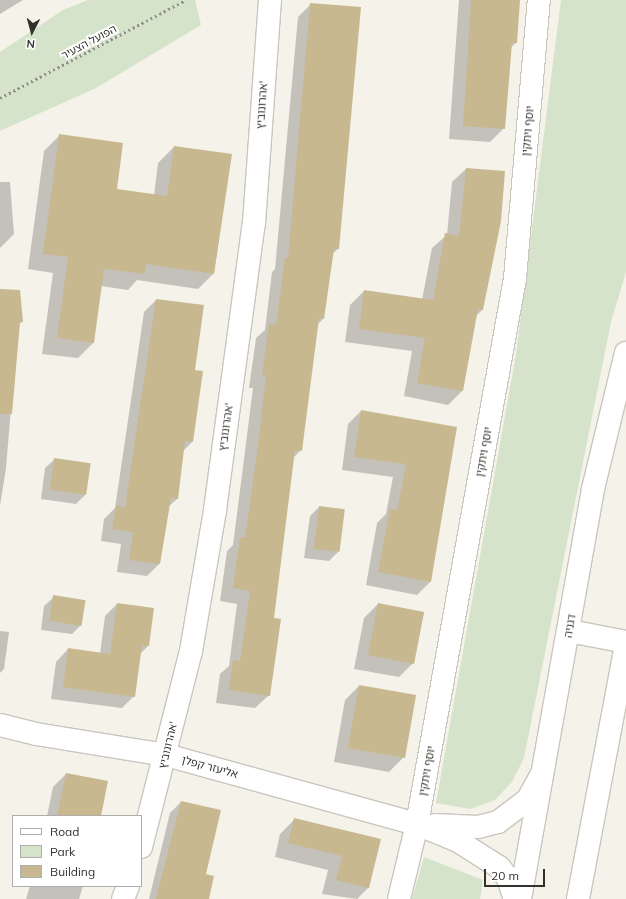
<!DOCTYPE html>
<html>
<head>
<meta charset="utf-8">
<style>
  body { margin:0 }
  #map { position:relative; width:626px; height:899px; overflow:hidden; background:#f5f2ea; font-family:Mulish,"Noto Sans Hebrew",sans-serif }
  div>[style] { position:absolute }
  .green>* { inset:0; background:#d5e3ca }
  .shadow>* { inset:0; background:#0003 }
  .building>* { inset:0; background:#c7b88f; transform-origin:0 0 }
  .path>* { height:2.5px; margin-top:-1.25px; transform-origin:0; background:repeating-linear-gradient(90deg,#918f8a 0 2px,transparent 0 5px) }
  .roads { filter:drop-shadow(1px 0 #c9c6be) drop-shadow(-1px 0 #c9c6be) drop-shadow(0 1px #c9c6be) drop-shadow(0 -1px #c9c6be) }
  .minor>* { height:22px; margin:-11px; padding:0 11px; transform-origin:11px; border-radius:11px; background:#fff }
  .major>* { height:22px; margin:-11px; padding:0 11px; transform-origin:11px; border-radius:11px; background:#fff }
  span { translate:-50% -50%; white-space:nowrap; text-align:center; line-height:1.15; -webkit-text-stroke:4px #fff; paint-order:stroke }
  .street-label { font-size:11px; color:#32312e }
  .legend { position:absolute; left:12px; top:815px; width:130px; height:72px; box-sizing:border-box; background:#fff; border:1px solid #adadab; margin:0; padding:5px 7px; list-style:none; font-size:12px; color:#32312e }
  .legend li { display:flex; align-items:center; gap:8px; height:20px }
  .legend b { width:20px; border:1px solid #adadab }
  .north { position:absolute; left:12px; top:12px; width:40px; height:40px; -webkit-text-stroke:3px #fff; paint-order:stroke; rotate:186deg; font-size:11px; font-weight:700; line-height:16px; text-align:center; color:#32312e }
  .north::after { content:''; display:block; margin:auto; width:14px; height:18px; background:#32312e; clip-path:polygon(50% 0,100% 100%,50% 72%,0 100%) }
  .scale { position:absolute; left:484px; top:869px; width:61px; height:18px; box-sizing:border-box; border:2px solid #32312e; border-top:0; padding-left:5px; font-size:12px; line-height:14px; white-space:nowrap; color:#32312e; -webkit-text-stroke:3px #fff; paint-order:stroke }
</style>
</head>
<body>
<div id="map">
  <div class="green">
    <div style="clip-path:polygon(88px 0,195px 0,201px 25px,96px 88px,0 131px,0 52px,63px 10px)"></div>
    <div style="clip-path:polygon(561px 0,626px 0,626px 272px,611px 322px,524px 758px,512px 782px,495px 800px,470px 809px,436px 803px,516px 354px)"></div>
    <div style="clip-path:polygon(424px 857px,483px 880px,480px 899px,412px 899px)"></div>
  </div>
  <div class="shadow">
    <div style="clip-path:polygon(0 0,23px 0,0 14px)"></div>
    <div style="clip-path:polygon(459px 0,519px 0,516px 43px,510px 48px,504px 128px,490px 142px,449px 139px)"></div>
    <div style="clip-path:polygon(311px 4px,338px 249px,332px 254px,323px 319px,318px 324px,301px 450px,293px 458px,273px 619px,269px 695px,255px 708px,216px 703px,220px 674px,229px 666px,237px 604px,220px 601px,227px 551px,233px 545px,253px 388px,249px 388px,256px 338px,265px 330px,272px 272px,275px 269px,298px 17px)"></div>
    <div style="clip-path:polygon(60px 135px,116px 190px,154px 195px,158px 163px,174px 147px,231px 155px,214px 273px,198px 289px,137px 280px,128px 290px,101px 286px,93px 343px,78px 358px,42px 354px,53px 273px,28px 269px,44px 151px)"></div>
    <div style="clip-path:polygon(466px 169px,500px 221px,482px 310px,475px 317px,462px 391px,448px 405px,404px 396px,412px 351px,345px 342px,350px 305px,364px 291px,422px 300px,432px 248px,447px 235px,452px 182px)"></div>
    <div style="clip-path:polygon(0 182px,10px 182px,14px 234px,0 248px)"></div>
    <div style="clip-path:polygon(0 290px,19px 291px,22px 322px,18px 325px,6px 468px,0 506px)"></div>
    <div style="clip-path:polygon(156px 300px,194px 370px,192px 442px,183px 451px,177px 499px,168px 507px,159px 564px,147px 576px,117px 572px,121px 544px,101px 541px,104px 519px,115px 508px,144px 312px)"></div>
    <div style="clip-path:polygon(361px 411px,456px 428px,430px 582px,417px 595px,366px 585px,377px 523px,386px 514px,393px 477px,342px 470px,348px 424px)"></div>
    <div style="clip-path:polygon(55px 459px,90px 464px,85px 495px,76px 504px,41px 499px,45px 468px)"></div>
    <div style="clip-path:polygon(319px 507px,338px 552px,329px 561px,304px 558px,310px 516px)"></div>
    <div style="clip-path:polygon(54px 597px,81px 625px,72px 634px,41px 630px,44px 606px)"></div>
    <div style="clip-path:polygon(117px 604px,148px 646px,140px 654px,134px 696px,122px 708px,51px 699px,56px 662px,68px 649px,100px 654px,105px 616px)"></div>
    <div style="clip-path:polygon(378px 604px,413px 663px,399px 677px,354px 669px,364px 618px)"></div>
    <div style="clip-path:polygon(0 631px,9px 632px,4px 669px,0 673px)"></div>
    <div style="clip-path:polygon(359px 686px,403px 758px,389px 772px,334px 762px,345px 700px)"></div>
    <div style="clip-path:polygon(66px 774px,99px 816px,47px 816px,53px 787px)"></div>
    <div style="clip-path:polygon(181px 802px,204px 874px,207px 899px,149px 899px,170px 813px)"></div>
    <div style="clip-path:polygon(294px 820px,380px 840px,368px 888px,357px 899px,322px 894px,328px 870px,275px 857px,280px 834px)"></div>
    <div style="clip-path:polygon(30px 886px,83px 886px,79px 899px,26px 899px)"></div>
  </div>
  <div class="building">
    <div style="clip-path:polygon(471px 0,520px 0,517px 43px,512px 43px,505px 129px,463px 126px)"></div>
    <div style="clip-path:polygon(310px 3px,361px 7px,339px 249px,334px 249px,324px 319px,319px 318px,302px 451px,295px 450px,274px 618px,281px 619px,270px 696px,229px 690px,233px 660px,240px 661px,250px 591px,233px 588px,240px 537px,245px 538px,258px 445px,266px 375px,262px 375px,269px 324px,276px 325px,285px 258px,288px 258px)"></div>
    <div style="clip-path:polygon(59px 134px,123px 143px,117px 189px,167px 196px,174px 146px,232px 154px,214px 274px,146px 264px,145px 274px,104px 269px,94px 343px,57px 338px,68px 257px,43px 254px)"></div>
    <div style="clip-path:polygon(466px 168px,505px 171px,501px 221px,483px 310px,478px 309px,463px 391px,417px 383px,425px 338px,359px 329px,364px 290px,433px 300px,445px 233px,459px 236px)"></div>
    <div style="clip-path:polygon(0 289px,20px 290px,23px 322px,20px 322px,12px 414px,0 414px)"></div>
    <div style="clip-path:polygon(156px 299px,204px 305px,195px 370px,203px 371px,193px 442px,185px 441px,178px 499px,171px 498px,160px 564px,129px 560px,133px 532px,112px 529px,116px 506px,125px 507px)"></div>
    <div style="clip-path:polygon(361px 410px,457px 427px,431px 582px,378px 572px,390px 509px,397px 510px,406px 464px,354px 457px)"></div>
    <div style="left:54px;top:458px;width:37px;height:32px;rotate:8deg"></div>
    <div style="left:319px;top:506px;width:26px;height:43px;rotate:7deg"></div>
    <div style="left:53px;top:595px;width:33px;height:26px;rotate:9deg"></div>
    <div style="clip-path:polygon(117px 603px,154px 608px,149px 646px,142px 645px,135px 697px,63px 687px,68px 648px,110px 654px)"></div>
    <div style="left:378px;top:603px;width:47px;height:53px;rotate:11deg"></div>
    <div style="left:359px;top:685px;width:58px;height:64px;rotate:10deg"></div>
    <div style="clip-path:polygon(66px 773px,108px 781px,101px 816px,57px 816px)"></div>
    <div style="clip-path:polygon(181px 801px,221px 810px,206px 874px,214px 876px,209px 899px,156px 899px)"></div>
    <div style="clip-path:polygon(294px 818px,381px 839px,369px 888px,336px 880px,342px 856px,288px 843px)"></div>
  </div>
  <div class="path">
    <div style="left:0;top:98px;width:210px;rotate:-27.8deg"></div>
  </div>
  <div class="roads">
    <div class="minor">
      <div style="left:569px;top:631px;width:58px;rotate:10.9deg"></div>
      <div style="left:0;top:725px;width:37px;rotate:14deg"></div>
      <div style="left:36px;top:734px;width:132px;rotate:9.2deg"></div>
      <div style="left:166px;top:755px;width:260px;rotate:15.4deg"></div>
      <div style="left:417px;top:824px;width:44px;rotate:22.5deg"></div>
      <div style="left:458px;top:841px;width:49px;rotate:32.4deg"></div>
      <div style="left:499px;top:867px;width:14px;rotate:51deg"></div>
      <div style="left:508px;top:878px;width:22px;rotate:72deg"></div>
      <div style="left:435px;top:825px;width:43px;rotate:2.7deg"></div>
      <div style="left:478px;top:827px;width:21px;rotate:-14deg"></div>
      <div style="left:498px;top:822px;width:38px;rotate:-37deg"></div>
      <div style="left:528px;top:799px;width:29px;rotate:-61deg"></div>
      <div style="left:141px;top:847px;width:202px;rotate:-75.7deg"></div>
      <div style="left:191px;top:651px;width:143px;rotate:-80.3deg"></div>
      <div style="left:215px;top:510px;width:290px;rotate:-82.3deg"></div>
      <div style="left:254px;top:223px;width:224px;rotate:-85.9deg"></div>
      <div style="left:123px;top:899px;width:14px;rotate:-69deg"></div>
      <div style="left:399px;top:899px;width:77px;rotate:-76.5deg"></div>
      <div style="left:417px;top:824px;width:555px;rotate:-79.82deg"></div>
      <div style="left:515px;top:278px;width:279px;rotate:-85.1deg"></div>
    </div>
    <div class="major">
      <div style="left:520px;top:899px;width:416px;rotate:-79.9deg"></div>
      <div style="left:593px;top:489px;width:140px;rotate:-76.4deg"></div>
      <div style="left:578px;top:899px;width:258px;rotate:-79.3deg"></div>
    </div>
  </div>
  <div class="street-label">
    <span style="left:89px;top:42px;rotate:-28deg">הפועל הצעיר</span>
    <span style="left:262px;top:105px;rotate:-86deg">אהרונוביץ'</span>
    <span style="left:528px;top:131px;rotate:-85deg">יוסף ויתקין</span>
    <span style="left:226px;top:427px;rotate:-82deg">אהרונוביץ'</span>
    <span style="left:484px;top:452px;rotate:-80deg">יוסף ויתקין</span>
    <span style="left:570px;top:626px;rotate:-80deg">דגניה</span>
    <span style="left:168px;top:745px;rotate:-76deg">אהרונוביץ'</span>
    <span style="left:210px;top:767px;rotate:15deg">אליעזר קפלן</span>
    <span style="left:427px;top:771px;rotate:-80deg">יוסף ויתקין</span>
  </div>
  <ul class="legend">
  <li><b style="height:5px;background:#fff"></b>Road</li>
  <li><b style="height:11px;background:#d5e3ca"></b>Park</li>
  <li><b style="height:11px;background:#c7b88f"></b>Building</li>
  </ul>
  <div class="north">N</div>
  <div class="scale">20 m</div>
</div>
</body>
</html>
